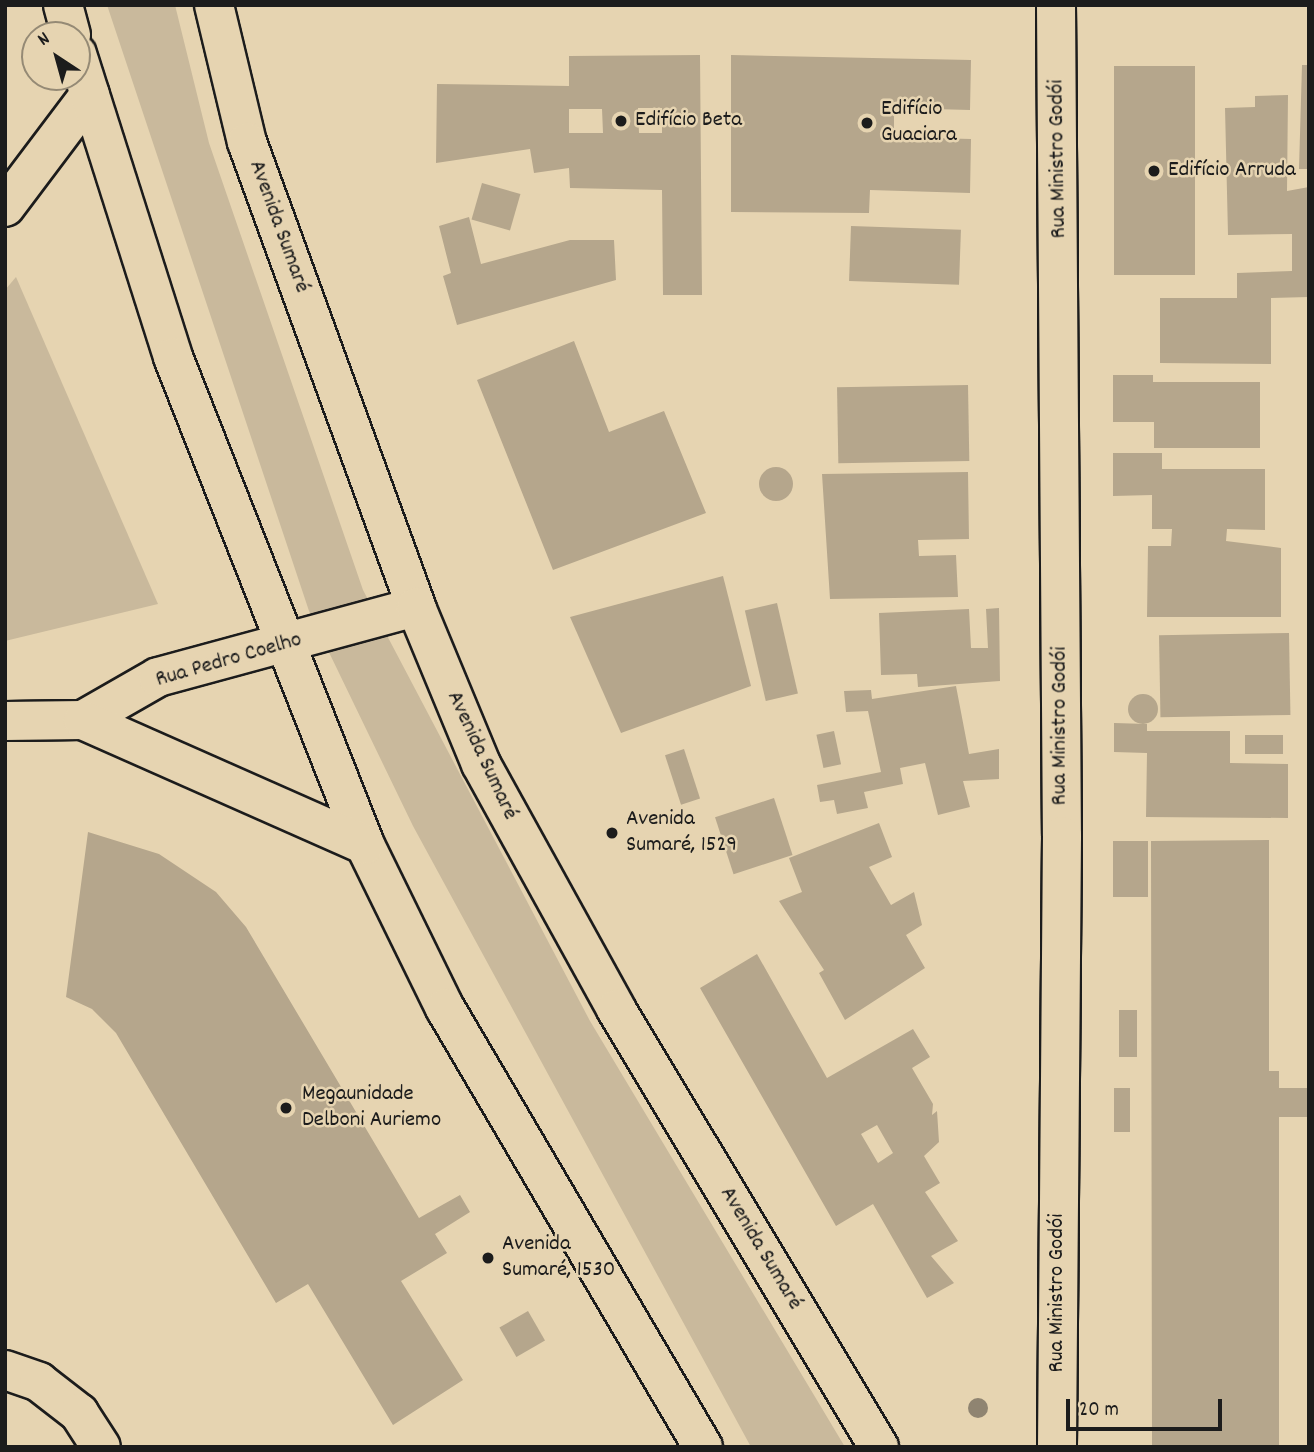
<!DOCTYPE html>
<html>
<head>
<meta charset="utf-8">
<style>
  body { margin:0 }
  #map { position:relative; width:1314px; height:1452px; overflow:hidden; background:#e6d4b1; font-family:Dekko,sans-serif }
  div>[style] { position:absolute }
  .green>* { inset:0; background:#c9b99c }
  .building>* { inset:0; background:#b5a68c; transform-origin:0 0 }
  .round { border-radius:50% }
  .roads { filter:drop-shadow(2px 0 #1c1c1c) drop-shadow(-2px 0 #1c1c1c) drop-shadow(0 2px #1c1c1c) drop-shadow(0 -2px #1c1c1c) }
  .minor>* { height:38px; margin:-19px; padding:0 19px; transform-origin:19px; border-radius:19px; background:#e6d4b1 }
  .primary>* { height:38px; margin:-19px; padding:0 19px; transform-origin:19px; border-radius:19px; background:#e6d4b1 }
  .trees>* { width:20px; height:20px; margin:-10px; border-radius:50%; background:#8f8471 }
  .dots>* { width:19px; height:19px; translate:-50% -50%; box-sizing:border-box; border:4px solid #e6d4b1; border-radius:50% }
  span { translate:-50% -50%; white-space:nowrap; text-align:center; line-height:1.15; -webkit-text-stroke:5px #e6d4b1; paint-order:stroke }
  .poi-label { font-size:23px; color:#1c1c1c }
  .left { translate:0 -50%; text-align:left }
  .street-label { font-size:23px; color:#1c1c1c }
  .frame { position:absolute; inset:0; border:7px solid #1c1c1c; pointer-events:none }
  .north { position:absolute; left:21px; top:21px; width:70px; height:70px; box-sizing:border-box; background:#e6d4b1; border:2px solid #958a75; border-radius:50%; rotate:324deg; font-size:19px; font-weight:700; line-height:28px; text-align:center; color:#1c1c1c }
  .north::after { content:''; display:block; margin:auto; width:24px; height:32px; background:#1c1c1c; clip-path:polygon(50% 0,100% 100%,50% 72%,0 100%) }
  .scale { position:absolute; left:1066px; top:1399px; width:156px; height:32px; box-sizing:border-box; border:4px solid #1c1c1c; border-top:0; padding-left:9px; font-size:21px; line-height:24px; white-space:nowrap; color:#1c1c1c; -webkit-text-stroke:5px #e6d4b1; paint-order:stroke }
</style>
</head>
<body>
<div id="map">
  <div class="green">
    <div style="clip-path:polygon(107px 5px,175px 5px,209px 143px,363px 590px,590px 1021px,845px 1447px,751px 1447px,413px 826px,309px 611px)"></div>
    <div style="clip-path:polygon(16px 277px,158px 604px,5px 641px,5px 290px)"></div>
  </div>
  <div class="building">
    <div style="clip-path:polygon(evenodd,700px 55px,702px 295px,663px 295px,662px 190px,570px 188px,569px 168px,534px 173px,530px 149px,436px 163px,437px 84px,569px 86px,569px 56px,700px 55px,638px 108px,662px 108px,662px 133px,639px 133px,638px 108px,700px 55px,569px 109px,602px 109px,603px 133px,569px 133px,569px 109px)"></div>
    <div style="clip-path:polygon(731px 55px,971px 60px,970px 110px,894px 108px,894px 137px,971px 139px,970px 193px,870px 190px,869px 213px,731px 212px)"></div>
    <div style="clip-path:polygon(1302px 65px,1309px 65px,1309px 169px,1299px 169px)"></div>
    <div style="left:1195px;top:66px;width:209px;height:81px;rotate:90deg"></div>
    <div style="clip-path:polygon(1288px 95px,1287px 191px,1309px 187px,1309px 297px,1271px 298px,1271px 364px,1160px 363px,1160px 298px,1237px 298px,1237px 273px,1292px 271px,1292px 234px,1228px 235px,1225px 108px,1255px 107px,1255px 96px)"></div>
    <div style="left:482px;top:183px;width:40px;height:38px;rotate:16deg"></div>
    <div style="clip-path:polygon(469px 217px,481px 264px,570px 240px,614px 240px,616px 280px,457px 325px,443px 276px,451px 273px,439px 226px)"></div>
    <div style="left:851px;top:226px;width:110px;height:55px;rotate:2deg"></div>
    <div style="clip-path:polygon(574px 341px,609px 432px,664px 411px,706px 513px,553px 570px,477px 380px)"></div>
    <div style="clip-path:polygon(1113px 375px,1153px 375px,1153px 382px,1260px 382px,1260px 448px,1154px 448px,1154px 422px,1113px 422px)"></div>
    <div style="left:968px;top:385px;width:76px;height:131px;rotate:89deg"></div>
    <div style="clip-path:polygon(1113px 453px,1162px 453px,1162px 469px,1265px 469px,1265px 530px,1227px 529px,1226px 541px,1281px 548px,1281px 617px,1147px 617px,1148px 546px,1171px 546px,1172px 529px,1152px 529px,1152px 495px,1113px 496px)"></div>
    <div class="round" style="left:759px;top:467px;width:34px;height:34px"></div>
    <div style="clip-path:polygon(968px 472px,969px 539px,918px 540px,919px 556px,956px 555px,958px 597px,830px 599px,822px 474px)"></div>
    <div style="clip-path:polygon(723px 576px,751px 686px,621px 733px,570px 617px)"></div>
    <div style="left:777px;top:603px;width:93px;height:33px;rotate:77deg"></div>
    <div style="clip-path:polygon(999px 608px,1000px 681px,918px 687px,917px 674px,881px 675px,879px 613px,969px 609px,971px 648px,988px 648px,986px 609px)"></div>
    <div style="left:1289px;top:633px;width:82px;height:130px;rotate:89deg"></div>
    <div style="clip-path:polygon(956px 686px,969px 754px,999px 749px,999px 779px,963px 781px,970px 807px,938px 815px,925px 763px,900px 768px,903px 784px,864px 792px,868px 808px,837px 814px,834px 800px,820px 802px,817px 785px,881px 772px,868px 711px,846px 712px,844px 691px,871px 690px,872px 699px)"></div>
    <div class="round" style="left:1128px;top:694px;width:30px;height:30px"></div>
    <div style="clip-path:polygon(1114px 723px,1147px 724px,1147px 731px,1230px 731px,1230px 763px,1288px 764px,1288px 818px,1146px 817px,1147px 753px,1114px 752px)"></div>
    <div style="left:834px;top:731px;width:34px;height:18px;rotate:78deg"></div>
    <div style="left:1245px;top:735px;width:38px;height:19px"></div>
    <div style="left:684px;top:749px;width:52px;height:20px;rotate:72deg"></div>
    <div style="left:774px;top:798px;width:60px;height:62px;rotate:72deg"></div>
    <div style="clip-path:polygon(879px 823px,892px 857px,869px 867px,891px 905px,914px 892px,922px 925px,906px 935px,925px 968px,845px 1020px,819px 973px,824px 970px,779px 901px,802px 892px,789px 858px)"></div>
    <div style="clip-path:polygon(88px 832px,159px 854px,216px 892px,246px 927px,419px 1218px,460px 1195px,470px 1212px,435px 1234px,447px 1253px,401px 1281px,463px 1380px,393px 1425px,308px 1284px,276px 1303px,116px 1033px,92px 1009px,66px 997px)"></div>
    <div style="clip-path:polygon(1269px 840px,1269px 1071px,1279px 1071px,1279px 1088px,1309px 1088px,1309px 1117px,1279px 1117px,1279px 1447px,1152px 1447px,1151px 841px)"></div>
    <div style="left:1113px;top:841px;width:35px;height:56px"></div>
    <div style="clip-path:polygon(evenodd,757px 954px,827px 1078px,913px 1029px,930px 1057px,912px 1068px,933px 1104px,932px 1115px,937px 1111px,939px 1142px,924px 1156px,940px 1183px,925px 1192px,958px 1241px,931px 1256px,954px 1283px,927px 1298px,873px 1204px,836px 1226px,700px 988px,757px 954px,877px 1125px,893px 1153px,878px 1163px,861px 1134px,877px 1125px)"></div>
    <div style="left:1119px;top:1010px;width:18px;height:47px"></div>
    <div style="left:1114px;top:1088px;width:16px;height:44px"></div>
    <div style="left:528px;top:1311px;width:34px;height:33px;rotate:60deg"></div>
  </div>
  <div class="roads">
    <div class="minor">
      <div style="left:1056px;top:5px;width:831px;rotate:89.59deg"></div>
      <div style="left:1062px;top:836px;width:611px;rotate:90.47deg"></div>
      <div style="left:5px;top:207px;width:141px;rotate:-53deg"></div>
      <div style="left:5px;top:721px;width:78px;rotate:-0.7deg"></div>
      <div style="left:83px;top:720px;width:86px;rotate:-29.8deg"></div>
      <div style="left:158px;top:677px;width:267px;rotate:-15.2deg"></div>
      <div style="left:5px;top:1370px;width:36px;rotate:19deg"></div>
      <div style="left:39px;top:1382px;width:51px;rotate:37.8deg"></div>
      <div style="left:79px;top:1413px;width:40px;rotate:57.1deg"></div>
    </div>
    <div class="primary">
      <div style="left:63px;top:5px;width:31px;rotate:75deg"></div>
      <div style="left:214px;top:5px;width:141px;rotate:76.5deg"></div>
      <div style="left:247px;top:142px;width:495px;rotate:70deg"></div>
      <div style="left:416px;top:607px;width:170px;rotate:67.5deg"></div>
      <div style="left:481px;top:764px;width:280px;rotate:61.1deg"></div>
      <div style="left:616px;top:1009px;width:511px;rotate:59.02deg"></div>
      <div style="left:77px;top:54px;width:318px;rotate:72.4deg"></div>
      <div style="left:173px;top:357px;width:524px;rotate:68.52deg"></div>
      <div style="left:365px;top:845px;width:182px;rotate:63.9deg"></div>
      <div style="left:445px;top:1008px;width:509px;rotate:59.56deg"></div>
      <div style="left:83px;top:720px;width:308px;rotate:23.9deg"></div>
    </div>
  </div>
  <div class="trees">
    <div style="left:978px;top:1408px"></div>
  </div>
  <div class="dots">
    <div style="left:621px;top:121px;background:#1c1c1c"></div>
    <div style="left:867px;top:123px;background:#1c1c1c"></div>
    <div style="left:1154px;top:171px;background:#1c1c1c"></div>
    <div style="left:612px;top:833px;background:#1c1c1c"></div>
    <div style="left:286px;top:1108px;background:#1c1c1c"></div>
    <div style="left:488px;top:1258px;background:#1c1c1c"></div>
  </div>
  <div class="poi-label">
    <span class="left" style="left:881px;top:123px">Edifício<br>Guaciara</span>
    <span class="left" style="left:635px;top:121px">Edifício Beta</span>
    <span class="left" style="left:1168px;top:171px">Edifício Arruda</span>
    <span class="left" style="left:626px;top:833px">Avenida<br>Sumaré, 1529</span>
    <span class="left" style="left:302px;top:1108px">Megaunidade<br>Delboni Auriemo</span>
    <span class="left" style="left:502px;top:1258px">Avenida<br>Sumaré, 1530</span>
  </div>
  <div class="street-label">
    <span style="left:1059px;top:159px;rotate:-91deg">Rua Ministro Godói</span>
    <span style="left:278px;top:227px;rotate:70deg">Avenida Sumaré</span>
    <span style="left:229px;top:661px;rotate:-16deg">Rua Pedro Coelho</span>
    <span style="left:1061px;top:726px;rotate:-90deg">Rua Ministro Godói</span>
    <span style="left:481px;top:756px;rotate:65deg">Avenida Sumaré</span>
    <span style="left:760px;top:1249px;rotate:59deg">Avenida Sumaré</span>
    <span style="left:1058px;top:1293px;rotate:-90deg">Rua Ministro Godói</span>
  </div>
  <div class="frame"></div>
  <div class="north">N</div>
  <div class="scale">20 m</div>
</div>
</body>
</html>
